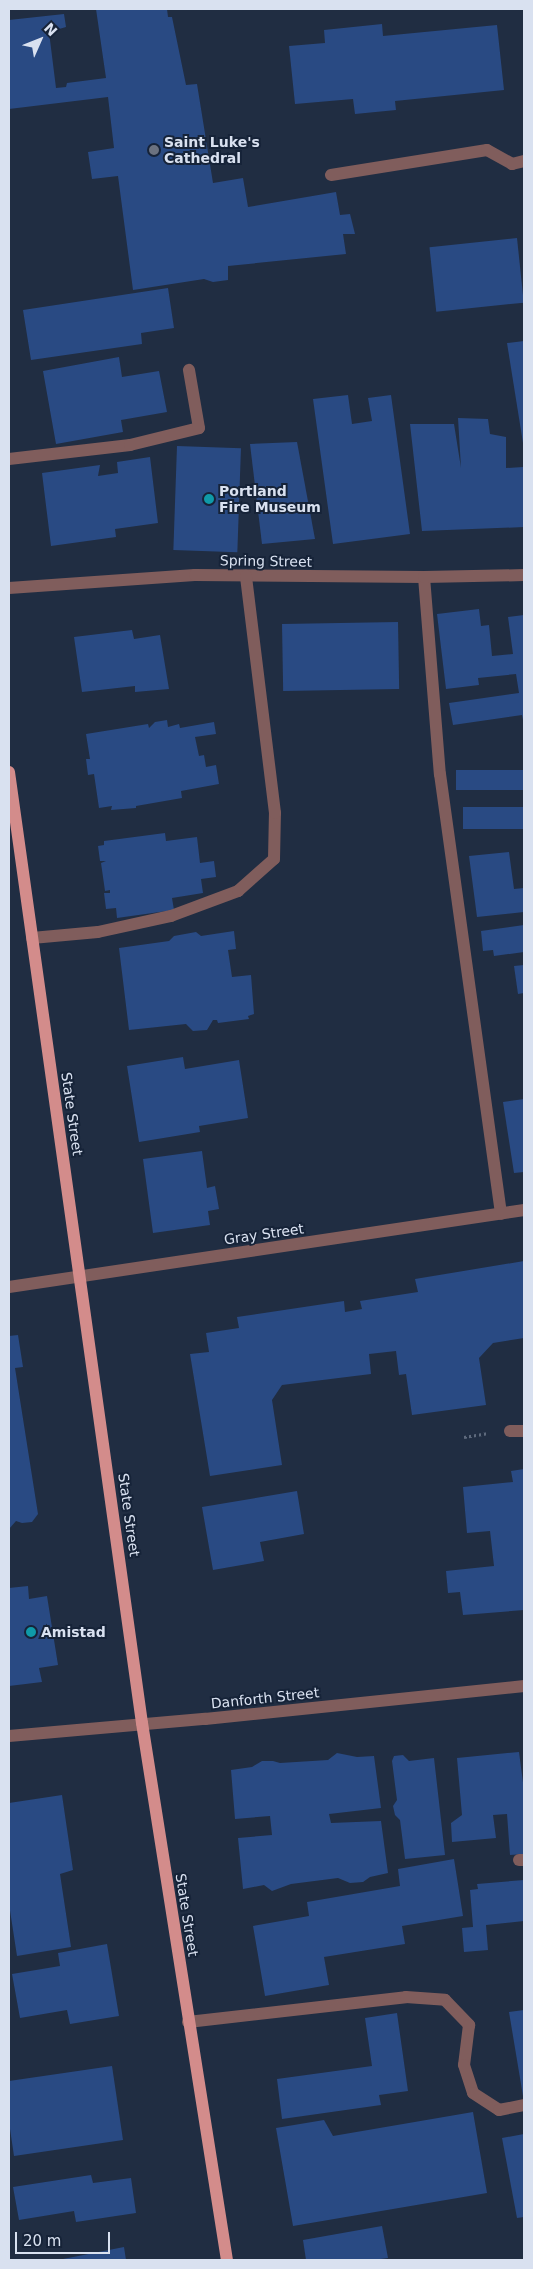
<!DOCTYPE html>
<html>
<head>
<meta charset="utf-8">
<style>
  body { margin:0 }
  #map { position:relative; width:533px; height:2269px; overflow:hidden; background:#202d42; font-family:"DejaVu Sans",sans-serif }
  div>[style] { position:absolute }
  .building>* { inset:0; background:#294a83; transform-origin:0 0 }
  .path>* { height:3px; margin-top:-1.5px; transform-origin:0; background:repeating-linear-gradient(90deg,#5d697c 0 2.5px,transparent 0 5px) }
  .minor>* { height:12px; margin:-6px; padding:0 6px; transform-origin:6px; border-radius:6px; background:#805d5c }
  .major>* { height:12px; margin:-6px; padding:0 6px; transform-origin:6px; border-radius:6px; background:#d38c8b }
  .dots>* { width:14px; height:14px; translate:-50% -50%; box-sizing:border-box; border:2px solid #162338; border-radius:50% }
  span { translate:-50% -50%; white-space:nowrap; text-align:center; line-height:1.15; -webkit-text-stroke:4px #162338; paint-order:stroke }
  .poi-label { font-size:14px; color:#d9e1f0; font-weight:700 }
  .left { translate:0 -50%; text-align:left }
  .street-label { font-size:14px; color:#d9e1f0 }
  .frame { position:absolute; inset:0; border:10px solid #d9e1f0; pointer-events:none }
  .north { position:absolute; left:15px; top:15px; width:50px; height:50px; -webkit-text-stroke:4px #162338; paint-order:stroke; rotate:46deg; font-size:14px; font-weight:700; line-height:20px; text-align:center; color:#d9e1f0 }
  .north::after { content:''; display:block; margin:auto; width:18px; height:22px; background:#d9e1f0; clip-path:polygon(50% 0,100% 100%,50% 72%,0 100%) }
  .scale { position:absolute; left:15px; top:2232px; width:95px; height:22px; box-sizing:border-box; border:2px solid #d9e1f0; border-top:0; padding-left:6px; font-size:15px; line-height:18px; white-space:nowrap; color:#d9e1f0; -webkit-text-stroke:4px #162338; paint-order:stroke }
</style>
</head>
<body>
<div id="map">
  <div class="building">
    <div style="clip-path:polygon(96px 9px,167px 9px,168px 17px,172px 17px,186px 85px,197px 84px,213px 183px,243px 178px,248px 207px,336px 192px,340px 215px,350px 214px,355px 234px,343px 234px,346px 254px,228px 266px,228px 280px,213px 282px,204px 279px,133px 290px,118px 176px,92px 179px,88px 152px,114px 148px,108px 97px,9px 109px,9px 20px,64px 14px,66px 27px,49px 32px,56px 88px,66px 87px,67px 83px,106px 78px)"></div>
    <div style="clip-path:polygon(382px 24px,383px 36px,497px 25px,504px 90px,395px 101px,396px 110px,355px 114px,353px 99px,295px 104px,289px 46px,325px 43px,324px 30px)"></div>
    <div style="left:517px;top:238px;width:65px;height:88px;rotate:84deg"></div>
    <div style="clip-path:polygon(168px 288px,174px 328px,141px 333px,142px 344px,31px 360px,23px 310px)"></div>
    <div style="clip-path:polygon(524px 341px,524px 443px,523px 443px,507px 343px)"></div>
    <div style="clip-path:polygon(119px 357px,122px 377px,159px 371px,167px 412px,121px 420px,123px 432px,56px 444px,43px 371px)"></div>
    <div style="clip-path:polygon(348px 395px,352px 424px,372px 421px,368px 398px,391px 395px,410px 534px,333px 544px,313px 399px)"></div>
    <div style="clip-path:polygon(458px 418px,488px 419px,490px 434px,506px 437px,506px 468px,523px 467px,524px 527px,422px 531px,410px 424px,454px 424px,461px 468px)"></div>
    <div style="clip-path:polygon(297px 442px,315px 539px,262px 544px,250px 444px)"></div>
    <div style="left:177px;top:446px;width:64px;height:104px;rotate:2deg"></div>
    <div style="clip-path:polygon(150px 457px,158px 523px,115px 529px,116px 537px,51px 546px,42px 473px,100px 465px,98px 476px,118px 473px,117px 462px)"></div>
    <div style="clip-path:polygon(479px 609px,481px 626px,489px 625px,492px 656px,513px 654px,508px 617px,524px 615px,524px 725px,522px 715px,453px 725px,449px 703px,519px 693px,516px 674px,478px 678px,479px 685px,446px 689px,437px 614px)"></div>
    <div style="left:398px;top:622px;width:67px;height:116px;rotate:89deg"></div>
    <div style="clip-path:polygon(132px 630px,134px 639px,160px 635px,169px 689px,135px 692px,135px 686px,82px 692px,74px 637px)"></div>
    <div style="clip-path:polygon(167px 720px,168px 727px,179px 724px,180px 728px,214px 722px,216px 734px,195px 737px,199px 756px,204px 755px,206px 767px,216px 765px,219px 784px,181px 791px,182px 798px,136px 806px,136px 808px,111px 810px,112px 806px,99px 808px,94px 774px,88px 775px,86px 759px,90px 759px,86px 734px,148px 724px,149px 728px,155px 722px)"></div>
    <div style="left:524px;top:770px;width:20px;height:68px;rotate:90deg"></div>
    <div style="left:524px;top:807px;width:22px;height:61px;rotate:90deg"></div>
    <div style="clip-path:polygon(165px 833px,166px 841px,197px 837px,200px 863px,214px 861px,216px 877px,201px 879px,203px 893px,172px 898px,174px 910px,117px 918px,116px 908px,106px 909px,104px 893px,110px 893px,110px 890px,105px 891px,101px 863px,106px 861px,100px 861px,98px 846px,104px 845px,104px 841px)"></div>
    <div style="clip-path:polygon(509px 852px,514px 889px,524px 888px,524px 912px,477px 917px,469px 856px)"></div>
    <div style="clip-path:polygon(524px 925px,524px 952px,494px 956px,493px 950px,483px 951px,481px 931px)"></div>
    <div style="clip-path:polygon(234px 931px,236px 949px,228px 950px,232px 977px,251px 975px,254px 1014px,248px 1016px,249px 1019px,218px 1023px,217px 1020px,213px 1020px,207px 1030px,193px 1031px,186px 1024px,129px 1030px,119px 948px,169px 941px,174px 936px,196px 932px,201px 936px)"></div>
    <div style="clip-path:polygon(524px 965px,524px 993px,518px 994px,514px 966px)"></div>
    <div style="clip-path:polygon(183px 1057px,185px 1069px,239px 1060px,248px 1118px,199px 1126px,200px 1132px,139px 1142px,127px 1066px)"></div>
    <div style="clip-path:polygon(524px 1099px,524px 1172px,514px 1173px,503px 1102px)"></div>
    <div style="clip-path:polygon(202px 1151px,207px 1188px,215px 1186px,219px 1209px,208px 1211px,210px 1225px,153px 1233px,143px 1159px)"></div>
    <div style="clip-path:polygon(524px 1261px,524px 1338px,493px 1343px,479px 1358px,486px 1405px,412px 1415px,406px 1374px,399px 1375px,396px 1351px,369px 1354px,371px 1374px,282px 1385px,272px 1400px,282px 1465px,210px 1476px,190px 1354px,209px 1352px,206px 1333px,239px 1328px,237px 1317px,344px 1301px,345px 1312px,362px 1309px,360px 1301px,418px 1292px,415px 1279px)"></div>
    <div style="clip-path:polygon(18px 1335px,23px 1367px,15px 1368px,38px 1514px,32px 1522px,22px 1523px,16px 1521px,9px 1529px,9px 1336px)"></div>
    <div style="clip-path:polygon(524px 1469px,524px 1610px,463px 1615px,460px 1592px,448px 1593px,446px 1571px,494px 1566px,490px 1531px,467px 1533px,463px 1487px,513px 1482px,511px 1471px)"></div>
    <div style="clip-path:polygon(297px 1491px,304px 1534px,260px 1542px,264px 1561px,213px 1570px,202px 1507px)"></div>
    <div style="clip-path:polygon(28px 1586px,29px 1599px,47px 1596px,58px 1665px,39px 1668px,42px 1682px,9px 1686px,9px 1588px)"></div>
    <div style="clip-path:polygon(519px 1752px,524px 1790px,524px 1854px,510px 1855px,507px 1814px,493px 1815px,496px 1838px,452px 1842px,451px 1823px,462px 1815px,457px 1758px)"></div>
    <div style="clip-path:polygon(337px 1753px,357px 1757px,374px 1756px,381px 1808px,329px 1814px,331px 1823px,381px 1821px,388px 1873px,370px 1877px,363px 1882px,350px 1883px,338px 1878px,291px 1884px,272px 1891px,264px 1885px,243px 1889px,238px 1838px,272px 1835px,270px 1816px,235px 1819px,231px 1770px,252px 1767px,262px 1761px,273px 1761px,280px 1763px,328px 1760px)"></div>
    <div style="clip-path:polygon(403px 1755px,409px 1761px,434px 1758px,445px 1855px,405px 1859px,400px 1820px,395px 1815px,393px 1806px,397px 1800px,392px 1761px,394px 1756px)"></div>
    <div style="clip-path:polygon(62px 1795px,73px 1870px,60px 1874px,71px 1947px,17px 1956px,9px 1904px,9px 1803px)"></div>
    <div style="clip-path:polygon(454px 1859px,463px 1916px,402px 1926px,405px 1944px,324px 1957px,329px 1985px,265px 1996px,253px 1926px,309px 1916px,307px 1902px,400px 1886px,398px 1869px)"></div>
    <div style="clip-path:polygon(524px 1880px,524px 1921px,486px 1925px,488px 1950px,464px 1952px,462px 1928px,473px 1927px,470px 1890px,478px 1889px,477px 1884px)"></div>
    <div style="clip-path:polygon(107px 1944px,119px 2016px,70px 2024px,67px 2010px,20px 2018px,12px 1974px,60px 1966px,58px 1953px)"></div>
    <div style="clip-path:polygon(524px 2010px,524px 2096px,523px 2096px,509px 2012px)"></div>
    <div style="clip-path:polygon(397px 2013px,408px 2091px,379px 2095px,381px 2105px,282px 2119px,277px 2079px,372px 2066px,365px 2018px)"></div>
    <div style="clip-path:polygon(112px 2066px,123px 2140px,14px 2156px,9px 2122px,9px 2081px)"></div>
    <div style="clip-path:polygon(473px 2112px,487px 2193px,293px 2226px,276px 2128px,324px 2120px,333px 2136px)"></div>
    <div style="clip-path:polygon(524px 2134px,524px 2217px,517px 2218px,502px 2138px)"></div>
    <div style="clip-path:polygon(91px 2175px,93px 2183px,131px 2178px,136px 2213px,76px 2222px,74px 2211px,19px 2220px,13px 2187px)"></div>
    <div style="clip-path:polygon(382px 2226px,388px 2258px,373px 2260px,306px 2260px,303px 2240px)"></div>
    <div style="clip-path:polygon(124px 2247px,126px 2260px,63px 2260px,63px 2259px)"></div>
  </div>
  <div class="path">
    <div style="left:464px;top:1437px;width:25px;rotate:-9deg"></div>
  </div>
  <div class="minor">
    <div style="left:331px;top:175px;width:158px;rotate:-9.1deg"></div>
    <div style="left:487px;top:150px;width:29px;rotate:29deg"></div>
    <div style="left:512px;top:164px;width:12px;rotate:-14deg"></div>
    <div style="left:9px;top:459px;width:122px;rotate:-6.6deg"></div>
    <div style="left:130px;top:445px;width:71px;rotate:-13.8deg"></div>
    <div style="left:199px;top:428px;width:59px;rotate:-99.8deg"></div>
    <div style="left:424px;top:577px;width:198px;rotate:85.4deg"></div>
    <div style="left:440px;top:774px;width:444px;rotate:82.1deg"></div>
    <div style="left:9px;top:588px;width:186px;rotate:-4deg"></div>
    <div style="left:195px;top:575px;width:229px;rotate:0.5deg"></div>
    <div style="left:424px;top:577px;width:100px;rotate:-1.1deg"></div>
    <div style="left:32px;top:938px;width:66px;rotate:-5.2deg"></div>
    <div style="left:98px;top:932px;width:75px;rotate:-12.4deg"></div>
    <div style="left:171px;top:916px;width:72px;rotate:-20.5deg"></div>
    <div style="left:238px;top:891px;width:48px;rotate:-41.6deg"></div>
    <div style="left:274px;top:859px;width:46px;rotate:-88.8deg"></div>
    <div style="left:275px;top:813px;width:239px;rotate:-97deg"></div>
    <div style="left:9px;top:1287px;width:521px;rotate:-8.5deg"></div>
    <div style="left:510px;top:1431px;width:14px"></div>
    <div style="left:9px;top:1736px;width:197px;rotate:-5deg"></div>
    <div style="left:205px;top:1719px;width:321px;rotate:-5.9deg"></div>
    <div style="left:519px;top:1860px;width:5px"></div>
    <div style="left:188px;top:2022px;width:219px;rotate:-6.5deg"></div>
    <div style="left:406px;top:1997px;width:39px;rotate:4deg"></div>
    <div style="left:445px;top:2000px;width:35px;rotate:46deg"></div>
    <div style="left:469px;top:2025px;width:40px;rotate:97.1deg"></div>
    <div style="left:464px;top:2065px;width:29px;rotate:72deg"></div>
    <div style="left:473px;top:2093px;width:31px;rotate:33deg"></div>
    <div style="left:499px;top:2110px;width:25px;rotate:-11deg"></div>
  </div>
  <div class="major">
    <div style="left:9px;top:772px;width:960px;rotate:82.04deg"></div>
    <div style="left:142px;top:1723px;width:544px;rotate:81.01deg"></div>
  </div>
  <div class="dots">
    <div style="left:154px;top:150px;background:#6b7280"></div>
    <div style="left:209px;top:499px;background:#0f9aa8"></div>
    <div style="left:31px;top:1632px;background:#0f9aa8"></div>
  </div>
  <div class="poi-label">
    <span class="left" style="left:164px;top:150px">Saint Luke's<br>Cathedral</span>
    <span class="left" style="left:219px;top:499px">Portland<br>Fire Museum</span>
    <span class="left" style="left:41px;top:1632px">Amistad</span>
  </div>
  <div class="street-label">
    <span style="left:266px;top:561px;rotate:1deg">Spring Street</span>
    <span style="left:72px;top:1114px;rotate:82deg">State Street</span>
    <span style="left:264px;top:1234px;rotate:-8deg">Gray Street</span>
    <span style="left:129px;top:1515px;rotate:82deg">State Street</span>
    <span style="left:265px;top:1698px;rotate:-6deg">Danforth Street</span>
    <span style="left:187px;top:1915px;rotate:81deg">State Street</span>
  </div>
  <div class="frame"></div>
  <div class="north">N</div>
  <div class="scale">20 m</div>
</div>
</body>
</html>
